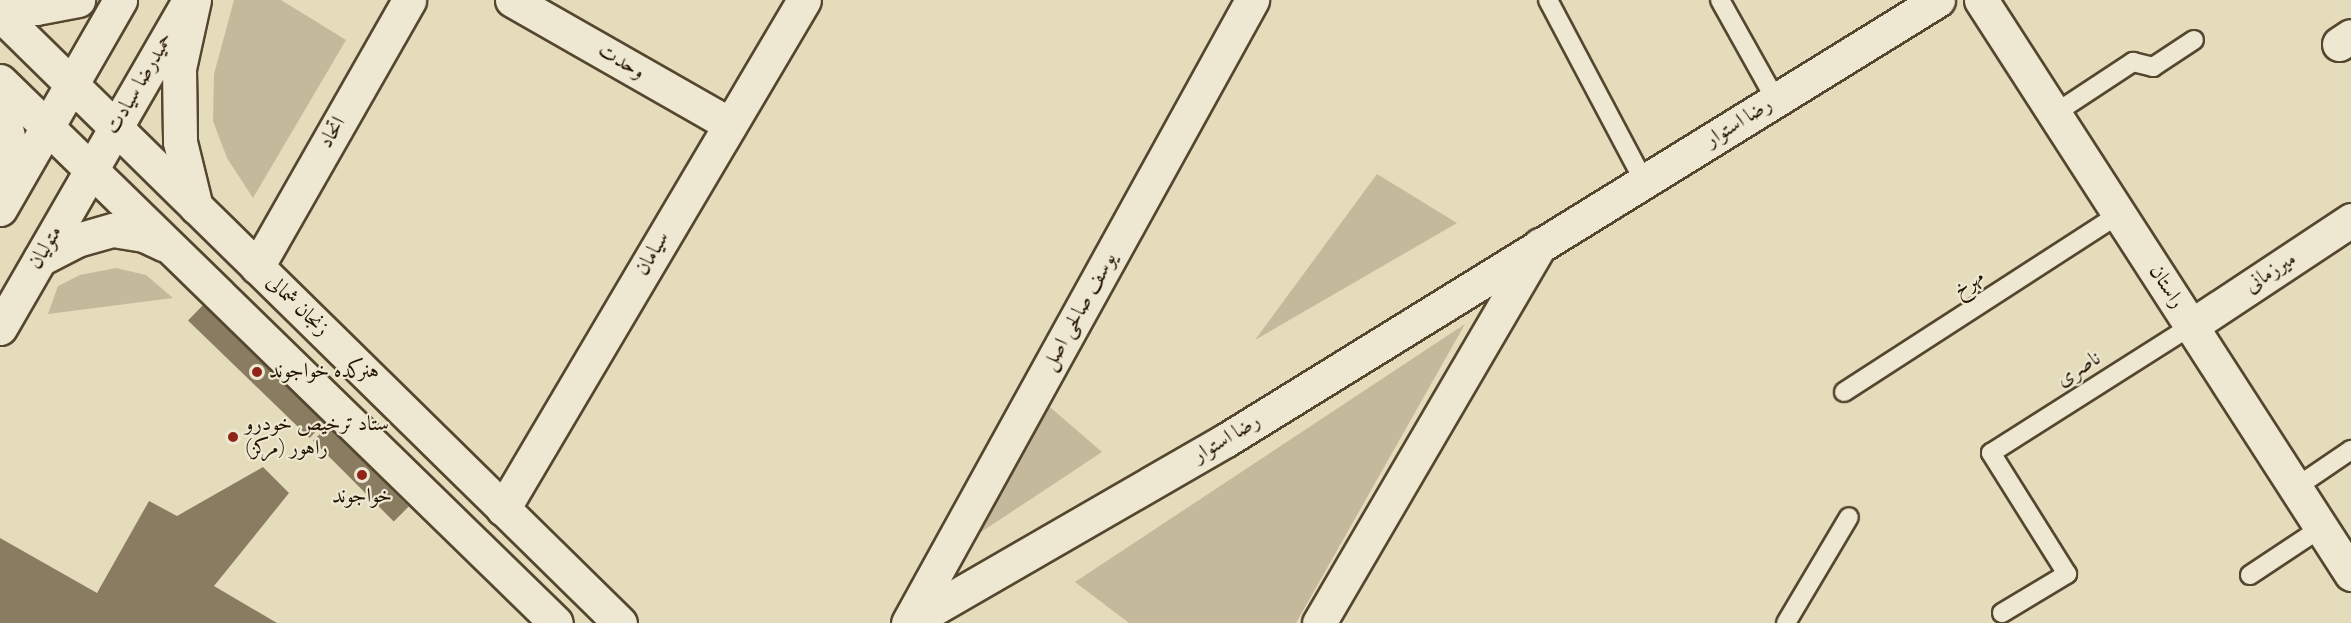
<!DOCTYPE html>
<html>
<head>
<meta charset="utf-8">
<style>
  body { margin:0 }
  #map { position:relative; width:2351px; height:623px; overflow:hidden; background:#e5dcbb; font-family:"Sorts Mill Goudy",Amiri,serif }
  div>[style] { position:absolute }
  .green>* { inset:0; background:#c4ba9b }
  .building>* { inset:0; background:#897c61; transform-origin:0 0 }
  .roads { filter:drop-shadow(2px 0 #55462f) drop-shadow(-2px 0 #55462f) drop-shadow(0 2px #55462f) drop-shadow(0 -2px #55462f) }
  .service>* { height:18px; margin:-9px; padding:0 9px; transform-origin:9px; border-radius:9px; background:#eee8d3 }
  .minor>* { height:33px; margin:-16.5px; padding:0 16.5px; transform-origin:16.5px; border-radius:16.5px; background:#eee8d3 }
  .tertiary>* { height:33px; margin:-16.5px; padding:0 16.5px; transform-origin:16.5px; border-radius:16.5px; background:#eee8d3 }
  .secondary>* { height:33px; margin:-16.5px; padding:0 16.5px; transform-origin:16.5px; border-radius:16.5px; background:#eee8d3 }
  .dots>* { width:16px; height:16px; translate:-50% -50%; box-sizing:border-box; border:3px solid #eee8d3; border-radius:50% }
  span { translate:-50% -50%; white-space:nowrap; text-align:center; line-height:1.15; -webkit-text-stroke:4.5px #eee8d3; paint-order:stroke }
  .street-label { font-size:21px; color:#251400 }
  .poi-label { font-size:21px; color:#251400 }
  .left { translate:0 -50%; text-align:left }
</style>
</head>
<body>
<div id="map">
  <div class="green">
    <div style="clip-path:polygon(234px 0,281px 0,346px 40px,253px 198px,227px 158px,213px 121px,214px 74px)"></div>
    <div style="clip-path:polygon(1377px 174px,1457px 223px,1255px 340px)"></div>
    <div style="clip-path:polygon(116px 268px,146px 275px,173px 298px,48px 314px,58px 286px,80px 275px)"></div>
    <div style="clip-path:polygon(1465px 324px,1296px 623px,1129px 623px,1075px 582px)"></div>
    <div style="clip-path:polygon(1044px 402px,1102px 452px,975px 536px)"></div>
  </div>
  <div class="building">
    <div style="left:204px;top:304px;width:169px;height:23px;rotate:44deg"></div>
    <div style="left:328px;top:426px;width:114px;height:21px;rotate:45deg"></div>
    <div style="clip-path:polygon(263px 467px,289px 493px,214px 586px,277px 623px,0 623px,0 538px,97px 593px,149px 501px,177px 516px)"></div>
  </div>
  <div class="roads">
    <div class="service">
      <div style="left:1548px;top:0;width:205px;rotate:62.1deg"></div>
      <div style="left:1720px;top:0;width:115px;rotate:60.8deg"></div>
      <div style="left:2054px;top:114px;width:95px;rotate:-33.4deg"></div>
      <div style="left:2133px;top:62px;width:21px;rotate:14deg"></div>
      <div style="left:2153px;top:67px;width:49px;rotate:-33.4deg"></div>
      <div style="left:1844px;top:392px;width:328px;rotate:-32.9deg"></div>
      <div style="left:2295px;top:488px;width:68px;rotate:-34.2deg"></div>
      <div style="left:2250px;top:575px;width:85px;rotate:-33.5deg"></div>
      <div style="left:2002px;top:613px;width:76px;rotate:-31deg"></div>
      <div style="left:2067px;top:574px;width:143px;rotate:-122.1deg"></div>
      <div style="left:1991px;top:453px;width:237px;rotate:-32.4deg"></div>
      <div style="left:1786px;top:623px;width:123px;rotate:-59.3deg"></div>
    </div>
    <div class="minor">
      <div style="left:512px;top:0;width:250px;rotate:29.7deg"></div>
      <div style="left:1981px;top:0;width:683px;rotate:57.19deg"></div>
      <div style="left:2339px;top:44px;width:14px;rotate:-34deg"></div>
      <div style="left:257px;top:267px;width:307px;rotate:-60.3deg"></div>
      <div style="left:2191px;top:326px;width:192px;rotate:-33.5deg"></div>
      <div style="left:503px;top:509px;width:591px;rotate:-59.4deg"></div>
      <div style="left:908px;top:623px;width:712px;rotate:-61.09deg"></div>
      <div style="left:1319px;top:623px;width:438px;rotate:-59.7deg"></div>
    </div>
    <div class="tertiary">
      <div style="left:0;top:209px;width:241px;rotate:-60.1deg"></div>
      <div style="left:0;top:328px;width:379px;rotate:-60deg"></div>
      <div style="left:909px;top:623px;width:366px;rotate:-30deg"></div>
      <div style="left:1226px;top:440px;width:837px;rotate:-31.72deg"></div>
    </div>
    <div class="secondary">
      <div style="left:194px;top:0;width:70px;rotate:102.4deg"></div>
      <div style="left:179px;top:68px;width:74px;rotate:89.2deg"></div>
      <div style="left:180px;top:142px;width:67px;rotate:76.2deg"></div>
      <div style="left:0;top:6px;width:36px;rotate:3deg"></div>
      <div style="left:36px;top:8px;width:43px;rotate:-10.8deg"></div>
      <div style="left:0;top:14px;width:869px;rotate:44.49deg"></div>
      <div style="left:0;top:81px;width:776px;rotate:44.27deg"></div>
      <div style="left:0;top:101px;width:41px;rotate:77.3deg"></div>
      <div style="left:9px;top:141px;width:62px;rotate:98.4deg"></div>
      <div style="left:40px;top:259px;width:42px;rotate:-27.2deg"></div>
      <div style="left:77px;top:240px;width:37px;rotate:-16deg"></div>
      <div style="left:113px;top:230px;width:31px;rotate:9deg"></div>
      <div style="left:144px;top:235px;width:23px;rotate:25deg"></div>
    </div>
  </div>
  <div class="dots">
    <div style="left:257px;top:372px;background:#8f2418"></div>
    <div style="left:233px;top:437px;background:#8f2418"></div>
    <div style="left:362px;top:475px;background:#8f2418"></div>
  </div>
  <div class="street-label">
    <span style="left:621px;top:62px;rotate:30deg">وحدت</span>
    <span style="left:140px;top:84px;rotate:-60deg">حمیدرضا سیادت</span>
    <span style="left:1739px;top:123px;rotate:-32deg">رضا استوار</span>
    <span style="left:333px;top:133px;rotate:-60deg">اتحاد</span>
    <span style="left:46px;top:248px;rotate:-60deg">متولیان</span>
    <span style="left:653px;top:254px;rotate:-60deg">سیامان</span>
    <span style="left:2271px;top:273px;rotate:-33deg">میرزمانی</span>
    <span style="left:1969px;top:284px;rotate:-33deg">مهرخ</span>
    <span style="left:2166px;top:287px;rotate:57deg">راستان</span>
    <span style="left:297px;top:306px;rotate:44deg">زنجان شمالی</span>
    <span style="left:1080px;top:312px;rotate:-61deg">یوسف صالحی اصل</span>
    <span style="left:2079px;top:370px;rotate:-32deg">ناصری</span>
    <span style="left:1227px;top:439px;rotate:-31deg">رضا استوار</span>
  </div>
  <div class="poi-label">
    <span class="left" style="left:269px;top:372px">هنرکده خواجوند</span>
    <span class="left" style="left:245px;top:437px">ستاد ترخیص خودرو<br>راهور (مرکز)</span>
    <span style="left:362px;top:497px">خواجوند</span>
  </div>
</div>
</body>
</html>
